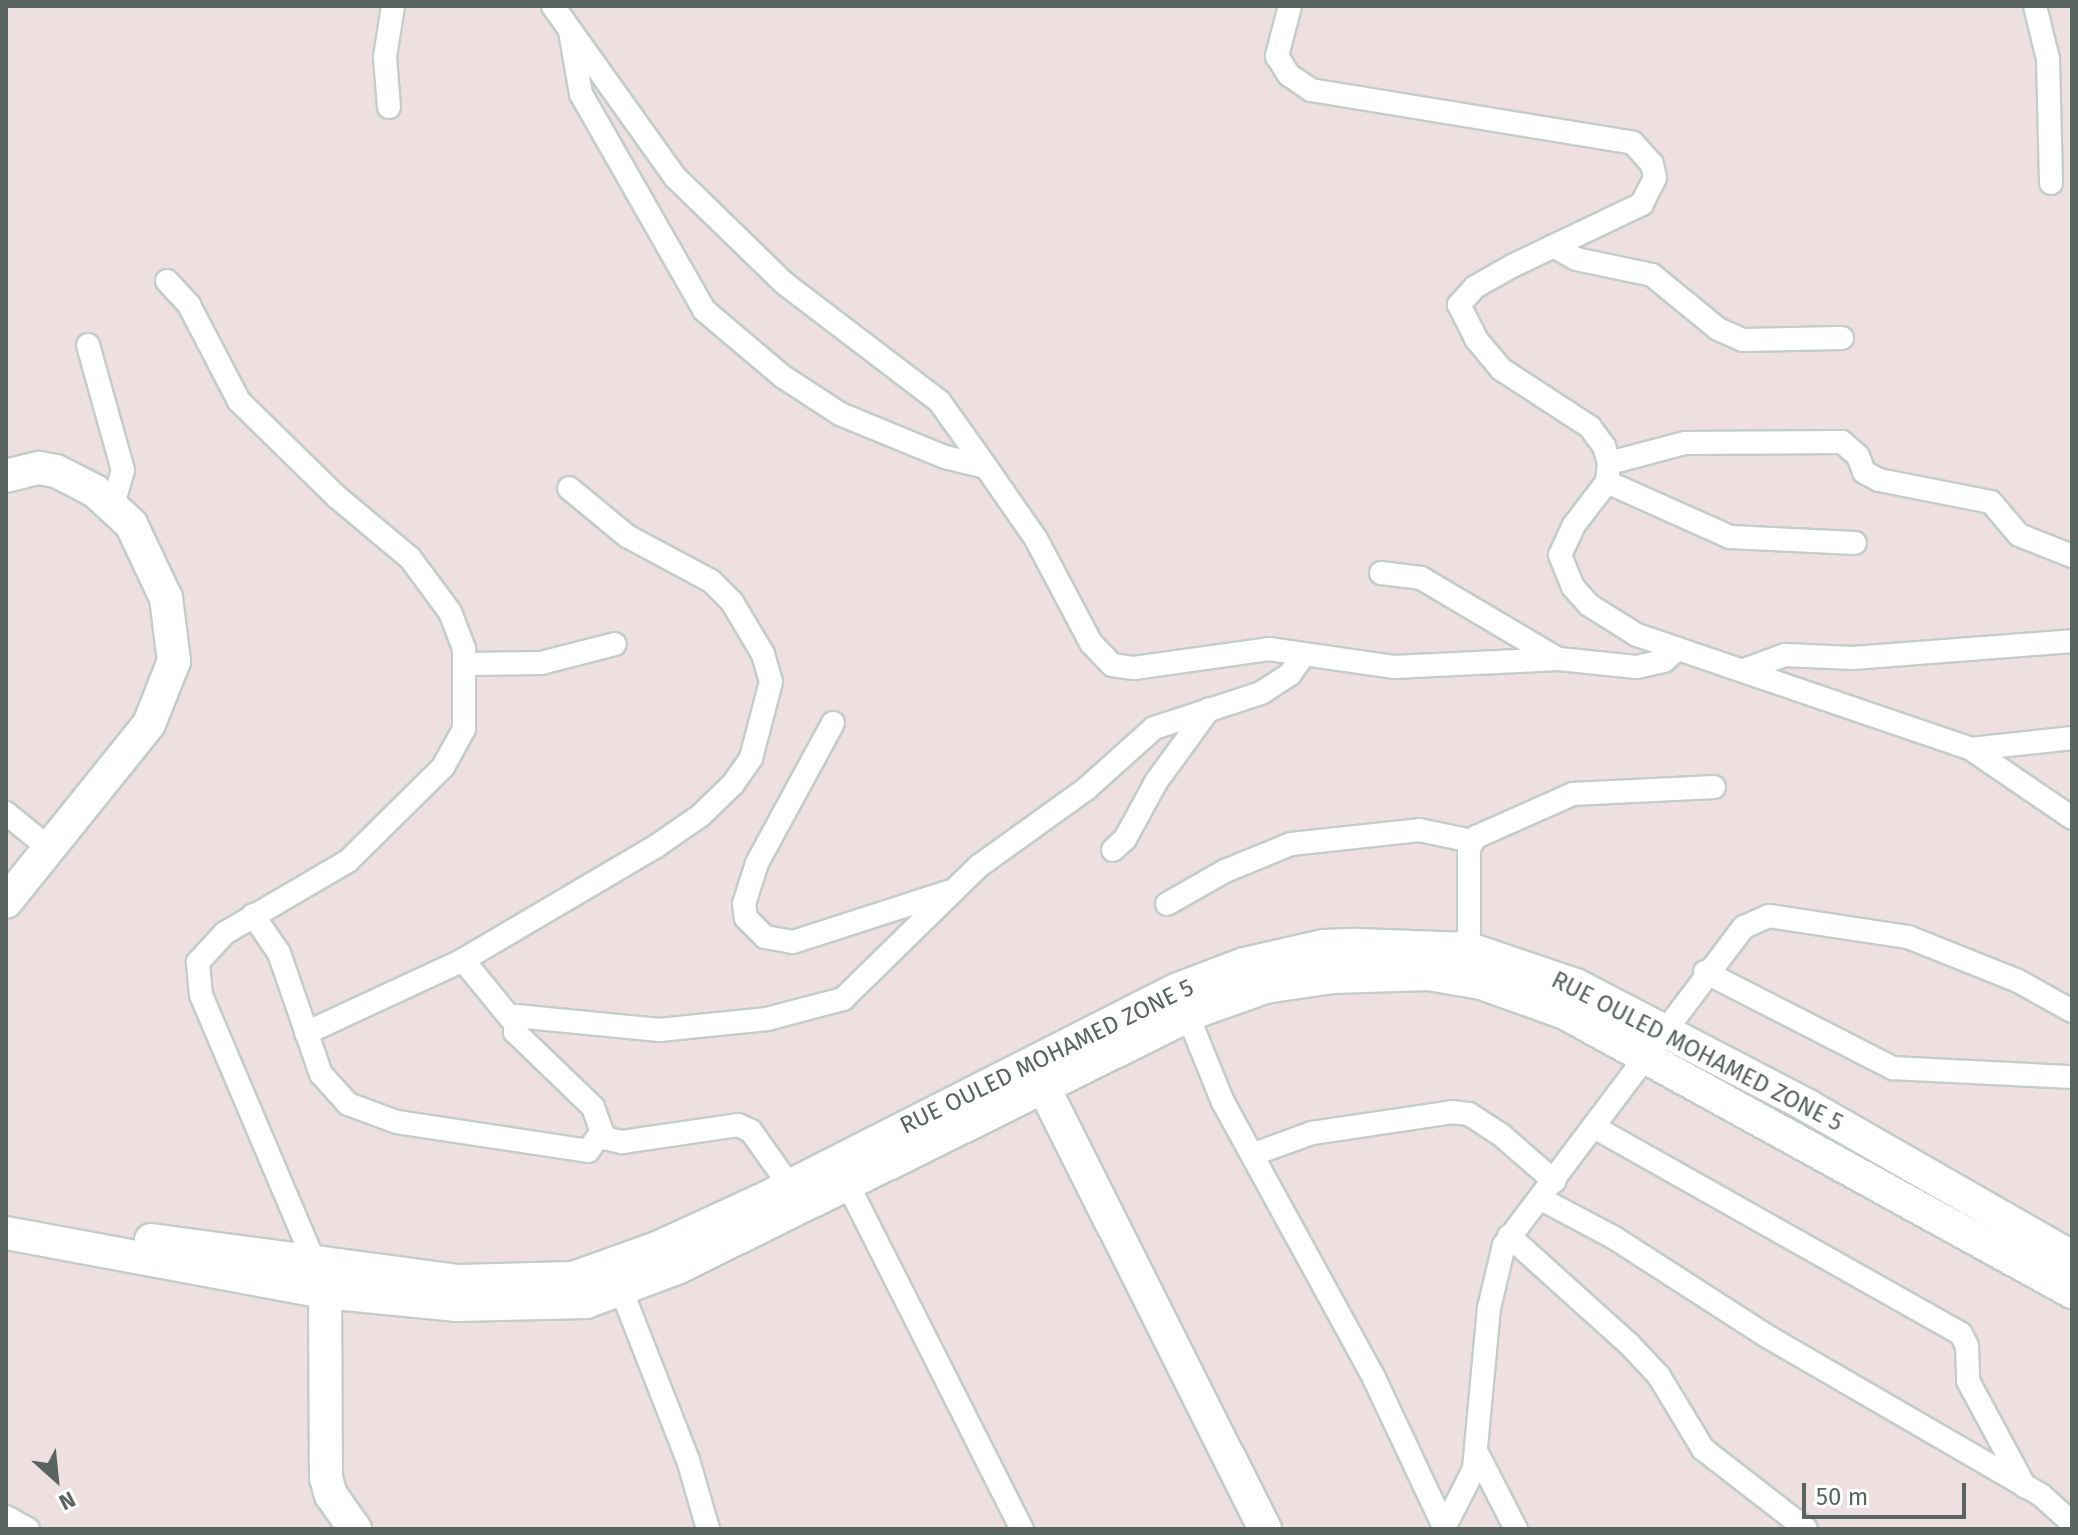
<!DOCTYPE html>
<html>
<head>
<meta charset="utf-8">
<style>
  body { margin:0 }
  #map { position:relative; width:2078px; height:1535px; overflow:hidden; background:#eee0e0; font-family:"Fira Sans",sans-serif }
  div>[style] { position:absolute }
  .roads { filter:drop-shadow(2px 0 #c4cdcb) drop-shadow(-2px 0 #c4cdcb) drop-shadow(0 2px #c4cdcb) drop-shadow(0 -2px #c4cdcb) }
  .street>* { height:22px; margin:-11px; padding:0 11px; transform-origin:11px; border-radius:11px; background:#fff }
  .secondary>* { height:32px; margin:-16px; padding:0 16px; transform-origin:16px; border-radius:16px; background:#fff }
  span { translate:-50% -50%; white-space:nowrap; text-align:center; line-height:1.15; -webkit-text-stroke:6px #fff; paint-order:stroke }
  .street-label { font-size:24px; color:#596360 }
  .frame { position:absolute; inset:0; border:8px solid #596360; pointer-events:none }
  .north { position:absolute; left:16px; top:1439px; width:80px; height:80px; -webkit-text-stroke:6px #fff; paint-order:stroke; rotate:153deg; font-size:22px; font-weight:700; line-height:32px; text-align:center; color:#596360 }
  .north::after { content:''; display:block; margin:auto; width:28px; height:36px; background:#596360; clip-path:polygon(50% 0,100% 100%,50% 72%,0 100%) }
  .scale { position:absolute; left:1802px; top:1483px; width:164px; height:36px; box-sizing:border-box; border:4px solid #596360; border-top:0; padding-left:10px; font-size:24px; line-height:28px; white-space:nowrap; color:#596360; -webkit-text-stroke:6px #fff; paint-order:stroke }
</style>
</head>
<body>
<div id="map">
  <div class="roads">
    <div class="street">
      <div style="left:553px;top:6px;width:210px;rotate:54.5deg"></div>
      <div style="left:675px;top:177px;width:152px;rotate:44.2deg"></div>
      <div style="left:784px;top:283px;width:195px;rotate:37.3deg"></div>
      <div style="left:939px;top:401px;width:81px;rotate:54.5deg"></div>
      <div style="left:1290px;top:6px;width:52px;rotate:104.6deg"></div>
      <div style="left:1277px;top:56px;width:22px;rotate:58deg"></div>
      <div style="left:1289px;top:75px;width:27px;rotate:34deg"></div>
      <div style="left:1311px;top:90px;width:326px;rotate:9.3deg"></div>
      <div style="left:1633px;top:143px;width:28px;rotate:48deg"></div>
      <div style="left:1652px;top:164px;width:14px;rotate:78deg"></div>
      <div style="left:1655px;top:178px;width:29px;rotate:117deg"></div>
      <div style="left:1642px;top:204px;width:144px;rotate:154.5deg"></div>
      <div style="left:1512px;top:266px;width:43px;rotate:150.4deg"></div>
      <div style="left:1475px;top:287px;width:24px;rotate:132deg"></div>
      <div style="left:1459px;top:305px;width:38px;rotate:63deg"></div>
      <div style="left:1476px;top:339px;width:39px;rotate:50deg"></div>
      <div style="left:1501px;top:369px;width:106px;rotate:33.1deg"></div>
      <div style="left:1590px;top:427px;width:24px;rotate:54deg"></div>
      <div style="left:1604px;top:446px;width:18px;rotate:74deg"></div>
      <div style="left:1609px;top:463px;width:19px;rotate:96deg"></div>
      <div style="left:1607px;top:482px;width:54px;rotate:127.5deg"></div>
      <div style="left:1574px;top:525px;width:33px;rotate:115deg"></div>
      <div style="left:1560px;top:555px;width:35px;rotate:68deg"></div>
      <div style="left:1573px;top:587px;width:24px;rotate:48deg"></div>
      <div style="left:1589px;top:605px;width:57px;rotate:32deg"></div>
      <div style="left:1637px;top:635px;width:353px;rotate:18.8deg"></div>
      <div style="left:1971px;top:749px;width:122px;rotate:34.3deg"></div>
      <div style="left:2035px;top:6px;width:55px;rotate:76.2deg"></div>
      <div style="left:2048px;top:59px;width:124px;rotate:88.6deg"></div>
      <div style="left:570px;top:31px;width:64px;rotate:80.1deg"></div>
      <div style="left:581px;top:94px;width:249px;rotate:60.3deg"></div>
      <div style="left:704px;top:310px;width:102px;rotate:40.2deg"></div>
      <div style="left:782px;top:376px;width:69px;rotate:33.2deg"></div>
      <div style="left:840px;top:414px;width:113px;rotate:22.3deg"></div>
      <div style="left:945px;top:457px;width:42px;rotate:13.7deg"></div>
      <div style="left:986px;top:467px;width:88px;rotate:55.2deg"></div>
      <div style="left:1036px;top:539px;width:118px;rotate:62.1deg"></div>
      <div style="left:1091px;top:643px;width:30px;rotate:46deg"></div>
      <div style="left:1112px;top:665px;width:22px;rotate:8deg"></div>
      <div style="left:1134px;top:668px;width:136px;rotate:-8deg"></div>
      <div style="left:1269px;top:649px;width:126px;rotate:8.2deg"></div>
      <div style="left:1394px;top:667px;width:165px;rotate:-2.8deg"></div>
      <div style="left:1559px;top:659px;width:78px;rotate:5.9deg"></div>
      <div style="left:1637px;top:667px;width:28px;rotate:-13deg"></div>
      <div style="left:1664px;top:661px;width:18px;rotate:-43deg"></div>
      <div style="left:389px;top:107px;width:50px;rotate:-94.6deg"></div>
      <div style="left:385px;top:57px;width:52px;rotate:-81.1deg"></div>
      <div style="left:1553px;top:246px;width:26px;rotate:29deg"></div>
      <div style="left:1576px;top:259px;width:78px;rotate:11.9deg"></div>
      <div style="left:1652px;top:275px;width:85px;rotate:39.3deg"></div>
      <div style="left:1718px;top:329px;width:27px;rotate:24deg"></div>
      <div style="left:1743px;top:340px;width:99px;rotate:-1.2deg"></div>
      <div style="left:167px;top:281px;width:33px;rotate:47deg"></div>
      <div style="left:189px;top:305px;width:108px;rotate:62.5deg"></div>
      <div style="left:239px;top:401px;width:137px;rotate:44.4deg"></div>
      <div style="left:337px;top:497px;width:95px;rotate:39.9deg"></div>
      <div style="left:410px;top:558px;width:67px;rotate:53.5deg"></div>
      <div style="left:450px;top:612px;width:40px;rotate:69deg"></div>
      <div style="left:464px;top:649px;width:80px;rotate:90deg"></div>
      <div style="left:464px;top:729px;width:43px;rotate:118.9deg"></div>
      <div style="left:443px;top:767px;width:134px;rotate:135.3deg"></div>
      <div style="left:348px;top:861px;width:143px;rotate:149.7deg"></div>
      <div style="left:225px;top:933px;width:40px;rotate:133deg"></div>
      <div style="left:198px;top:962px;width:33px;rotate:85deg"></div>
      <div style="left:201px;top:995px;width:289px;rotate:67deg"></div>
      <div style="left:88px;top:345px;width:130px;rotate:74.4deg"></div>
      <div style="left:123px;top:470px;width:37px;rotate:106deg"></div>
      <div style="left:1609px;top:463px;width:79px;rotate:-14.7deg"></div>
      <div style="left:1685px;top:443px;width:157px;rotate:-0.4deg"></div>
      <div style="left:1842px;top:442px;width:21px;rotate:41deg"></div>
      <div style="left:1858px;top:456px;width:17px;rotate:69deg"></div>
      <div style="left:1864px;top:472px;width:17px;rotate:28deg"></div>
      <div style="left:1879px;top:480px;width:114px;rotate:11.1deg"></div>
      <div style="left:1991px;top:502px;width:43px;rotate:49.7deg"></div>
      <div style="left:2019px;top:535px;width:57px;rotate:21.6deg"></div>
      <div style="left:1607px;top:482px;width:135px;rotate:24.1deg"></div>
      <div style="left:1730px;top:537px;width:125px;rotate:2.7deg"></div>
      <div style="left:1381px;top:573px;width:40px;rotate:7.1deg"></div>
      <div style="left:1421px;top:578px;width:159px;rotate:30.6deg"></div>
      <div style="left:466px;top:664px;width:75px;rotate:-0.8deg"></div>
      <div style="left:541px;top:663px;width:76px;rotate:-14.4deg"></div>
      <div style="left:1744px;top:670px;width:44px;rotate:-20.1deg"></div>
      <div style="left:1785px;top:655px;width:68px;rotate:2.5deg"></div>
      <div style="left:1853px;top:658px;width:220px;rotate:-4.4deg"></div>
      <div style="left:833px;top:723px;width:159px;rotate:118.5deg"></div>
      <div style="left:757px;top:863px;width:43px;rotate:107.6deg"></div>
      <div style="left:744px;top:904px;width:14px;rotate:82deg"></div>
      <div style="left:746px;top:918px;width:27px;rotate:45deg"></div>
      <div style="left:765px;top:937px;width:28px;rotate:10deg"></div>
      <div style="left:793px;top:942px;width:163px;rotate:-17.9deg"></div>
      <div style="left:1971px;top:749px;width:102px;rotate:-6.2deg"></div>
      <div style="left:6px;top:813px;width:57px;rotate:39.3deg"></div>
      <div style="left:1113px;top:850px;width:16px;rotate:-43deg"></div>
      <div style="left:1125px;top:839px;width:65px;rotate:-61.5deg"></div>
      <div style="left:1156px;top:782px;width:90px;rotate:-54deg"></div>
      <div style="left:1167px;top:904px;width:67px;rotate:-29.6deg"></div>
      <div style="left:1225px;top:871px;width:71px;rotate:-22.2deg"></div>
      <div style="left:1291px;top:844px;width:129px;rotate:-6.2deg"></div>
      <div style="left:1419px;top:830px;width:54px;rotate:11.7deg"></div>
      <div style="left:253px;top:915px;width:46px;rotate:55.6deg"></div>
      <div style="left:279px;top:953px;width:128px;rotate:70.9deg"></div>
      <div style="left:321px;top:1074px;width:40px;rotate:48deg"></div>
      <div style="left:348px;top:1104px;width:52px;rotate:20.2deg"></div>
      <div style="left:397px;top:1122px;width:193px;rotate:8.6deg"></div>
      <div style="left:588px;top:1151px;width:24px;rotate:-54deg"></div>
      <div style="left:602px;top:1132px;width:27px;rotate:-110deg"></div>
      <div style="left:593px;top:1107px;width:108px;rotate:-136.1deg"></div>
      <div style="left:515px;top:1032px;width:16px;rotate:-86deg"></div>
      <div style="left:516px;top:1016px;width:144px;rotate:5.6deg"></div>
      <div style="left:659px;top:1030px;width:109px;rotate:-5.8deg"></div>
      <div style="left:767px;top:1019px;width:79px;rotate:-14.7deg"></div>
      <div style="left:843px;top:999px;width:190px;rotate:-44.4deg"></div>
      <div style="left:979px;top:866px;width:132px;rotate:-35.7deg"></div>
      <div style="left:1086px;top:789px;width:91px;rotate:-41.9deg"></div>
      <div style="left:1154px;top:728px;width:113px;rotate:-18.1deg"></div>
      <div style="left:1261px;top:693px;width:35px;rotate:-33deg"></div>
      <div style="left:1290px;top:674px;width:22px;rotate:-54deg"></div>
      <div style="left:1469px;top:949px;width:101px;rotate:-90deg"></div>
      <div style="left:1469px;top:848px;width:13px;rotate:-58deg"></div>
      <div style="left:1476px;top:837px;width:106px;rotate:-23.9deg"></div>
      <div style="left:1573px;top:794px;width:141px;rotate:-2.8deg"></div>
      <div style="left:463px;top:960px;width:77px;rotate:50.8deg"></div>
      <div style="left:1705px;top:972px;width:211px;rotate:27.1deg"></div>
      <div style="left:1893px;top:1068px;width:179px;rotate:2.9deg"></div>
      <div style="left:1188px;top:1016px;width:93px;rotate:67.9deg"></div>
      <div style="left:1223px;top:1102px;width:315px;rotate:61.3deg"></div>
      <div style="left:1374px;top:1378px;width:167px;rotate:64.8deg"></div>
      <div style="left:306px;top:1033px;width:173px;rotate:-24.9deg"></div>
      <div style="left:463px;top:960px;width:223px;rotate:-30.5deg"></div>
      <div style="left:655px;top:847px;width:55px;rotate:-34.6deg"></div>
      <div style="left:700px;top:816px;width:46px;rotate:-44.1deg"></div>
      <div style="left:733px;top:784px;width:32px;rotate:-55deg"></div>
      <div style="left:751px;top:758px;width:79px;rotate:-75.3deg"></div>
      <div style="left:771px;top:682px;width:29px;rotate:-106deg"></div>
      <div style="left:763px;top:654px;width:61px;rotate:-120.8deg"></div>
      <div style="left:732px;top:602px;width:30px;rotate:-135deg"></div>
      <div style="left:711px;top:581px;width:95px;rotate:-151.8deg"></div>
      <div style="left:627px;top:536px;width:75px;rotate:-140.4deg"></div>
      <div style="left:1594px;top:1127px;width:421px;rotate:29.4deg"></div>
      <div style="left:1961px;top:1334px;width:13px;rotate:63deg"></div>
      <div style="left:1967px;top:1346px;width:35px;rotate:88deg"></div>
      <div style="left:1968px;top:1381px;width:120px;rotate:61.7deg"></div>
      <div style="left:600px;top:1137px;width:23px;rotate:13deg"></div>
      <div style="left:622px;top:1142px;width:117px;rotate:-8.3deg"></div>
      <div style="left:738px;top:1125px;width:14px;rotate:25deg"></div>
      <div style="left:751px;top:1131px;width:67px;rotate:54.7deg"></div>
      <div style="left:1254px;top:1154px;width:62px;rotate:-19.9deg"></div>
      <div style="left:1312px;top:1133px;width:142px;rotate:-8.5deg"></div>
      <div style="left:1452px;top:1112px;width:17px;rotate:7deg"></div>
      <div style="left:1469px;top:1114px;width:37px;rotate:33deg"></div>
      <div style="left:1500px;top:1134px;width:72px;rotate:41deg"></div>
      <div style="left:842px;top:1173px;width:399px;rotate:63.2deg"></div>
      <div style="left:1541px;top:1199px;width:81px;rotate:27.8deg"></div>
      <div style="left:1613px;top:1237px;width:181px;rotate:32.8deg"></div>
      <div style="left:1765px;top:1335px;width:319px;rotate:30.1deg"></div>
      <div style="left:2041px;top:1495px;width:42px;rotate:42.1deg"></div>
      <div style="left:1509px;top:1236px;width:160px;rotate:42deg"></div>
      <div style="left:1628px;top:1343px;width:45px;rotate:46.8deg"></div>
      <div style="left:1659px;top:1376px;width:85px;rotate:58.9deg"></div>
      <div style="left:1703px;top:1449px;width:130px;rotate:37.8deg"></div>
      <div style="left:617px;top:1279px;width:194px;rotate:68.6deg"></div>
      <div style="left:688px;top:1460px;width:72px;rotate:73.8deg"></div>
      <div style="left:1476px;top:1451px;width:88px;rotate:62.9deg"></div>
      <div style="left:6px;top:1517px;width:25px;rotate:29deg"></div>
      <div style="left:1444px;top:1528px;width:66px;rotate:-63deg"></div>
      <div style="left:1474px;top:1469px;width:162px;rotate:-84.7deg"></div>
      <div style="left:1489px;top:1308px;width:65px;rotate:-76.6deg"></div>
      <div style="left:1504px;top:1245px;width:398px;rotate:-53deg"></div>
      <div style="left:1744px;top:927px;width:27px;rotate:-24deg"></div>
      <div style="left:1769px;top:916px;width:141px;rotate:8.6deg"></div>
      <div style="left:1908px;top:937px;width:118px;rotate:21.8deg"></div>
      <div style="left:2018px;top:981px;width:62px;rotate:29.1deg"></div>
    </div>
    <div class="secondary">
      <div style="left:6px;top:476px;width:34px;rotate:-14deg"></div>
      <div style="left:39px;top:468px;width:17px;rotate:10deg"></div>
      <div style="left:56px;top:471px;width:44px;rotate:27.1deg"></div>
      <div style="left:95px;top:491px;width:49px;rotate:42.5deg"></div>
      <div style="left:131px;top:524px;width:82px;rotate:64.7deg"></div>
      <div style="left:166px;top:598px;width:64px;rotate:82.8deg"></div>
      <div style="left:174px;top:661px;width:68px;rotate:111.6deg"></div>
      <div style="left:149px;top:724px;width:228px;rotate:128.8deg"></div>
      <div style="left:1033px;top:1066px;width:518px;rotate:63.39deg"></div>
      <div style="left:6px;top:1233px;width:324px;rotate:10.5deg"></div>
      <div style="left:325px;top:1292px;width:133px;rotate:5.6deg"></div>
      <div style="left:457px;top:1305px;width:129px;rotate:-1.3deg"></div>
      <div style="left:586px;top:1302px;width:99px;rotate:-20.6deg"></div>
      <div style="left:679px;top:1267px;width:579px;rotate:-26.26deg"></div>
      <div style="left:1198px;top:1011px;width:71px;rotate:-19.7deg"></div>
      <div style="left:1265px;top:987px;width:69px;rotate:-8.4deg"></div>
      <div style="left:1333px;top:977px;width:95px;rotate:-1.8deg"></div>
      <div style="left:1428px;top:974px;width:54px;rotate:9.6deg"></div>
      <div style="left:1481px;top:983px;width:89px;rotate:19.7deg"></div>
      <div style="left:1565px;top:1013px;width:579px;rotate:28.82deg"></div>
      <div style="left:151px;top:1240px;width:312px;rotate:7.6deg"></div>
      <div style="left:460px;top:1281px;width:113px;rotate:-1.5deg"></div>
      <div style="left:573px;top:1278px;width:89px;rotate:-19.7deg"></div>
      <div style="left:657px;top:1248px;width:115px;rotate:-24.6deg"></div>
      <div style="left:762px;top:1200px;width:464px;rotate:-26.9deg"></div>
      <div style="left:1176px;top:990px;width:73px;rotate:-20.9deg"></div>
      <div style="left:1244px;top:964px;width:81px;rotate:-12.8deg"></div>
      <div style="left:1323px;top:946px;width:34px;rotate:-2deg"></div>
      <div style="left:1357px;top:945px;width:112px;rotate:2deg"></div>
      <div style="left:1469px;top:949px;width:113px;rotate:18.6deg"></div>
      <div style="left:1576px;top:985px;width:262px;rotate:27.5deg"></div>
      <div style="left:1808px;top:1106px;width:304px;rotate:29.8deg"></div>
      <div style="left:318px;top:1274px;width:19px;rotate:69deg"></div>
      <div style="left:325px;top:1292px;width:186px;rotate:89.7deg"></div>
      <div style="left:326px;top:1478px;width:18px;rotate:74deg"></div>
      <div style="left:331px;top:1495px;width:42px;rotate:54.8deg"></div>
    </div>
  </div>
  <div class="street-label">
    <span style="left:1697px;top:1052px;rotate:27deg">RUE OULED MOHAMED ZONE 5</span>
    <span style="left:1047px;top:1057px;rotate:-26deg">RUE OULED MOHAMED ZONE 5</span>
  </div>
  <div class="frame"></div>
  <div class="north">N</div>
  <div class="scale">50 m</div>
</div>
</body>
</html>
